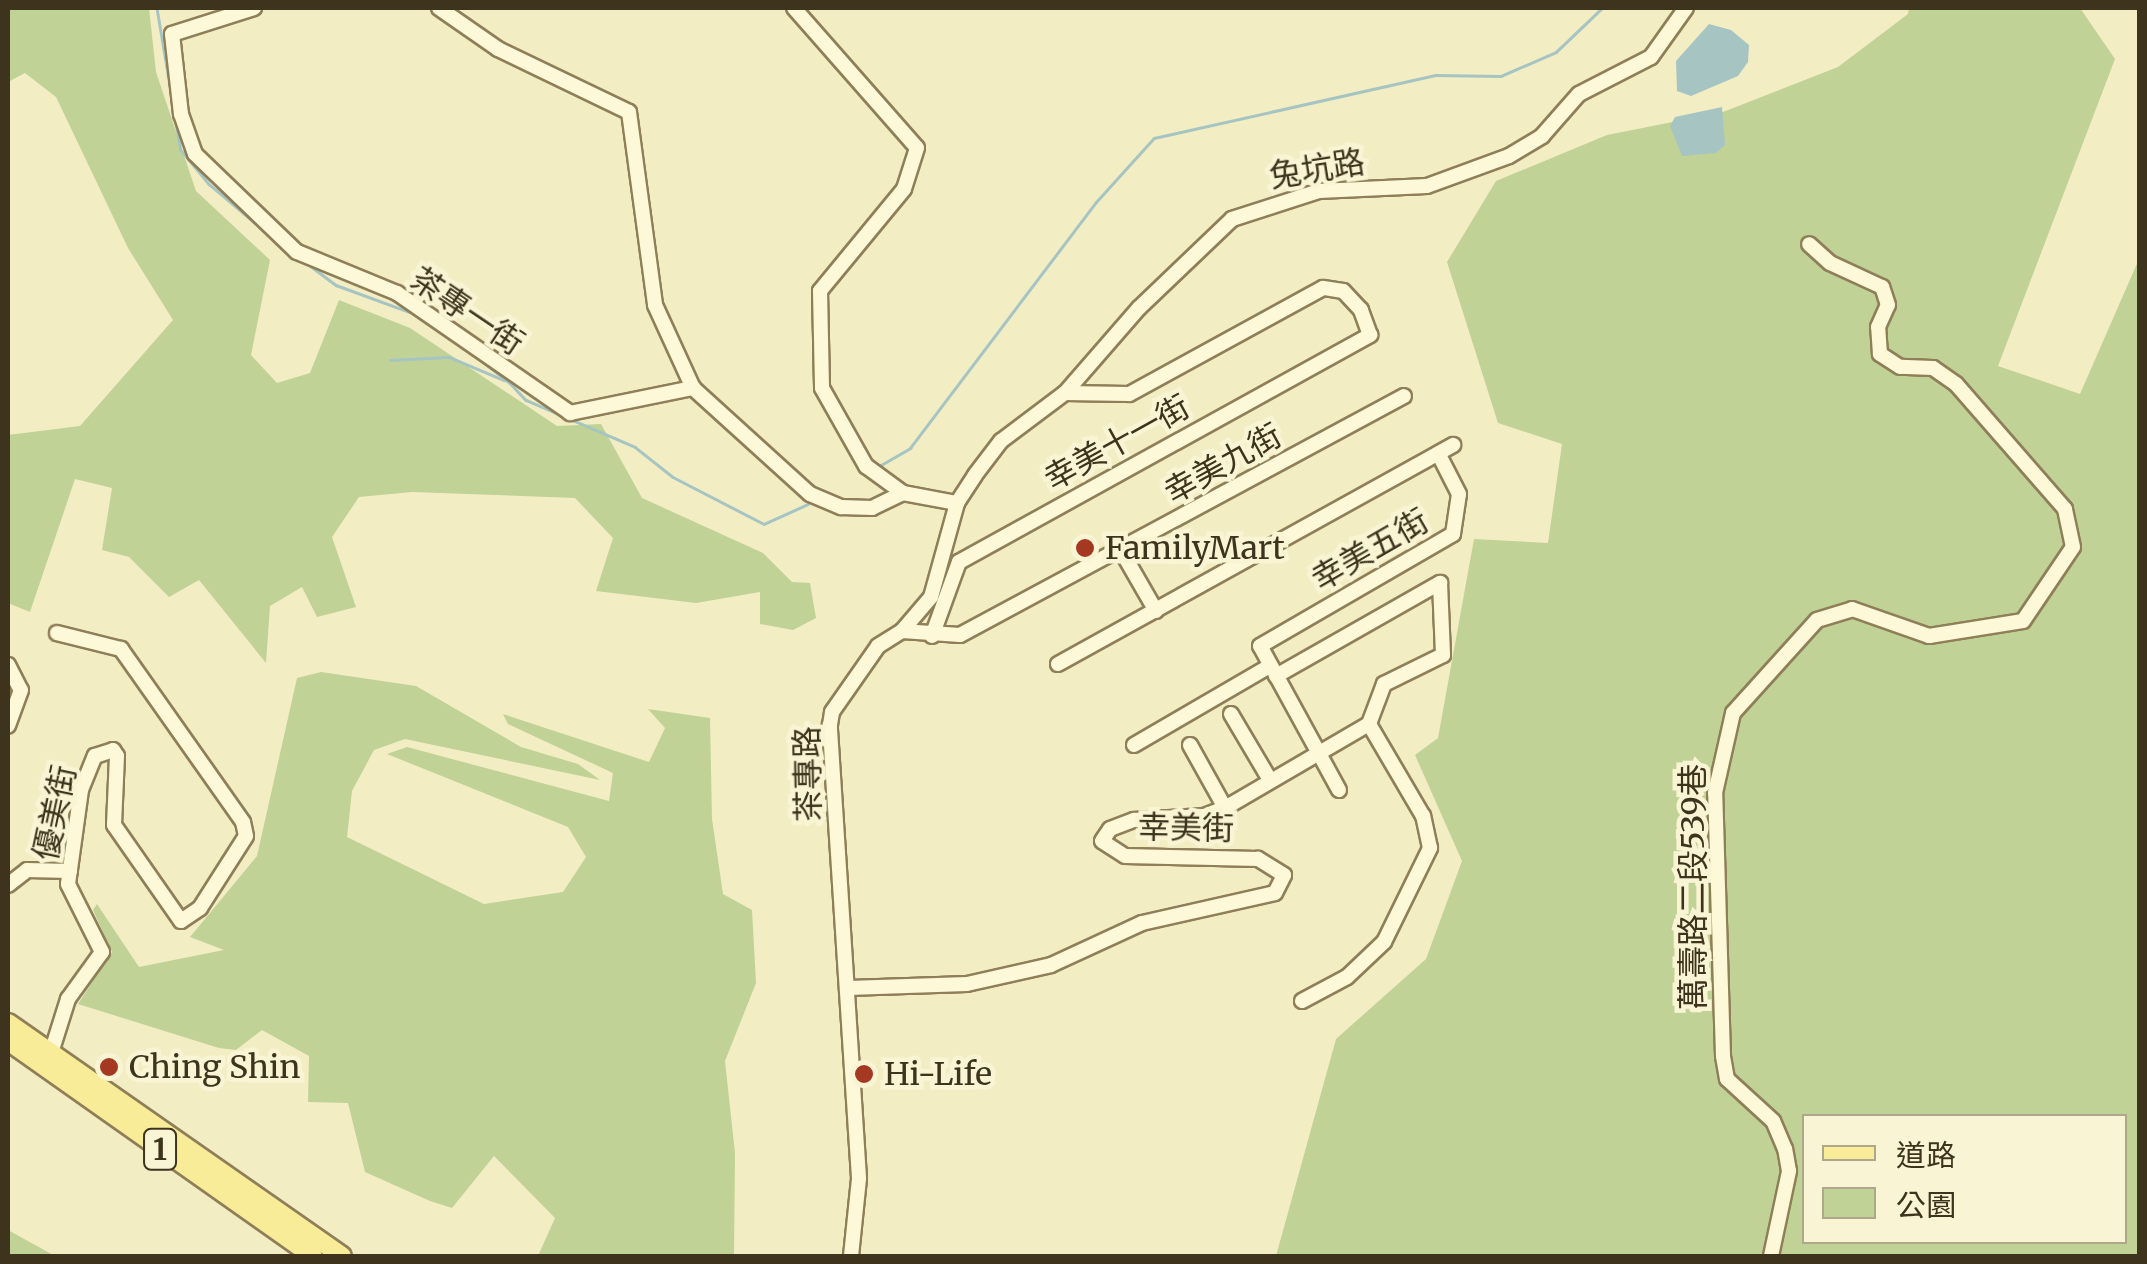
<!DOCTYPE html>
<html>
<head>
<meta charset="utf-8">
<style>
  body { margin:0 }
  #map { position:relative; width:2147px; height:1264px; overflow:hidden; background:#f3edc4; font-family:Merriweather,"Noto Sans TC",serif }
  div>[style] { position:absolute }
  .green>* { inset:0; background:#c0d296 }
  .water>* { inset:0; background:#a6c5c2 }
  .stream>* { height:2.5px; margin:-1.25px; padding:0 1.25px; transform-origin:1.25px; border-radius:1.25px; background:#a6c5c2 }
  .roads { filter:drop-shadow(2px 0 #8f7f58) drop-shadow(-2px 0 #8f7f58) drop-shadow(0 2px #8f7f58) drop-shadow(0 -2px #8f7f58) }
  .minor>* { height:14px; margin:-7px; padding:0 7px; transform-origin:7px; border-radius:7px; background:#fcf8d8 }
  .major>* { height:18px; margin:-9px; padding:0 9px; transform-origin:9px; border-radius:9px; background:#f9ec98 }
  .dots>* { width:28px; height:28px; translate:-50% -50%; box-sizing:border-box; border:5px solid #f9f5d4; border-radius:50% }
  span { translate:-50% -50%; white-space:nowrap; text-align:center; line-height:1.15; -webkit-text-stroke:9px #f9f5d4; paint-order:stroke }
  .shield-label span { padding:2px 8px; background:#f9f5d4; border:2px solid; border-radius:8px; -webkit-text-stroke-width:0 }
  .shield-label { font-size:30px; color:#3e331d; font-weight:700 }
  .street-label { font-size:32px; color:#3e331d }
  .poi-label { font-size:32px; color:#3e331d }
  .left { translate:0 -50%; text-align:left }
  .frame { position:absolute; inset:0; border:10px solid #3e331d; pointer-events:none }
  .legend { position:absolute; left:1802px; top:1114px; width:325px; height:130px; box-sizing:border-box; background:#f9f5d4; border:2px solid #aea78b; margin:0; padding:12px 18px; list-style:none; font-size:30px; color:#3e331d }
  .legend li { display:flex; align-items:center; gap:20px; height:50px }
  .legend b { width:50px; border:2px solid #aea78b }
</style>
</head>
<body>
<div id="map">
  <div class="green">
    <div style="clip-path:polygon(8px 8px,149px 8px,156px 72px,196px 191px,270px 260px,251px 355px,277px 383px,310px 373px,339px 300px,410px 328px,557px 426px,601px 424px,642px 498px,763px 553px,792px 582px,810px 583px,816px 618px,793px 630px,760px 624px,760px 592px,696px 603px,596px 591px,613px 538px,575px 498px,412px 492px,359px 497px,332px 537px,356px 607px,317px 617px,302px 587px,270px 606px,266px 663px,199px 580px,169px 597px,129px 557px,102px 550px,112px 488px,75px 479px,30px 612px,8px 603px,8px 435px,80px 426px,173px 320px,128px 248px,56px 97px,25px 73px,8px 82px)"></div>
    <div style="clip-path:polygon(evenodd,1909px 8px,2080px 8px,2115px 59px,1998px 366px,2080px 394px,2139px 259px,2139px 1256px,1276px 1256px,1336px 1039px,1426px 959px,1462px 861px,1415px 755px,1438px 738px,1474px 539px,1548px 543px,1562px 444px,1498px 423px,1447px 262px,1496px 181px,1607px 135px,1723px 112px,1838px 67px,1908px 14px,1909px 8px,1804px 1116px,2124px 1116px,2124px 1242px,1804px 1242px,1804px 1116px)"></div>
    <div style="clip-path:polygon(321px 672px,416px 686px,521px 747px,578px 764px,600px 780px,405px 739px,374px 750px,352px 791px,347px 837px,484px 904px,563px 892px,586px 857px,568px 827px,387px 754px,407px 747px,609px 801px,613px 773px,508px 724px,503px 714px,649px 762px,665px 728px,648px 709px,710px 718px,712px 819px,723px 894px,752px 910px,756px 983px,725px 1061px,735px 1153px,734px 1256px,538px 1256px,555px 1218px,494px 1156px,452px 1208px,430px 1201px,365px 1172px,348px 1103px,308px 1102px,309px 1056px,262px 1030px,236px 1050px,219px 1048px,78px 1004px,112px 952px,93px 910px,97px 904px,139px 967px,224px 950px,190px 937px,257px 856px,297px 678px)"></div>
    <div style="clip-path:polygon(8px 1230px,55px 1256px,8px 1256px)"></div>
  </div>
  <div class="water">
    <div style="clip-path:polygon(1709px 24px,1731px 30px,1749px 45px,1748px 62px,1738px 76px,1691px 96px,1677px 91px,1676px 61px)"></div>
    <div style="clip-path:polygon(1722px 107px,1725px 145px,1716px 153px,1682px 156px,1670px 126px,1675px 117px)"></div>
  </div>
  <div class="stream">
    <div style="left:157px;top:8px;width:103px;rotate:80.5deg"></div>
    <div style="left:175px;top:117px;width:34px;rotate:80deg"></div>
    <div style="left:181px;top:150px;width:44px;rotate:50.5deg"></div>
    <div style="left:209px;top:184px;width:75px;rotate:40.1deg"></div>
    <div style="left:308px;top:264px;width:35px;rotate:37deg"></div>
    <div style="left:336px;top:285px;width:87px;rotate:20.1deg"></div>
    <div style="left:477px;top:357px;width:42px;rotate:38.2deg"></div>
    <div style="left:390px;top:360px;width:59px;rotate:-2.9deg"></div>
    <div style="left:449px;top:357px;width:60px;rotate:22.7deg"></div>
    <div style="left:511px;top:384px;width:22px;rotate:47deg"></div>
    <div style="left:526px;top:400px;width:119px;rotate:23.3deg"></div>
    <div style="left:635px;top:447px;width:48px;rotate:38.3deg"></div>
    <div style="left:673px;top:477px;width:102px;rotate:27.3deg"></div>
    <div style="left:764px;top:524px;width:48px;rotate:-24.4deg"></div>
    <div style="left:881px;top:465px;width:34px;rotate:-30deg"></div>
    <div style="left:910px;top:448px;width:308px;rotate:-52.9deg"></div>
    <div style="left:1096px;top:202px;width:86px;rotate:-47.8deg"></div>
    <div style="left:1154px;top:138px;width:288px;rotate:-12.6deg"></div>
    <div style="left:1435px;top:75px;width:66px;rotate:0.9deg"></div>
    <div style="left:1501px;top:76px;width:60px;rotate:-23.6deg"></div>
    <div style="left:1556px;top:52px;width:64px;rotate:-43.7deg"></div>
  </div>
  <div class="roads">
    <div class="minor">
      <div style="left:254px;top:8px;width:86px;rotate:162.4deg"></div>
      <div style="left:172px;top:34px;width:81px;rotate:83.6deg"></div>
      <div style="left:181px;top:114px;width:42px;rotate:70.7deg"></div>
      <div style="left:195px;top:154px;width:141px;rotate:43.9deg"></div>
      <div style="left:297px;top:252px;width:108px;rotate:22.3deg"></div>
      <div style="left:397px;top:293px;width:211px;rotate:34.7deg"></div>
      <div style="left:570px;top:413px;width:126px;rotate:-11.5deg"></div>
      <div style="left:439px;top:8px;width:72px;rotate:34.8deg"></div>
      <div style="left:498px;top:49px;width:145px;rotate:25.7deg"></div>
      <div style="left:629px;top:112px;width:195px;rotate:82.3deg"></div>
      <div style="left:655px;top:305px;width:91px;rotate:65.4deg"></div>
      <div style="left:693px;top:388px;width:158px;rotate:42.2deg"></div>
      <div style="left:810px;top:494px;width:34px;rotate:23deg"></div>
      <div style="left:841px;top:507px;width:31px;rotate:2deg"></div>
      <div style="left:872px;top:508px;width:34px;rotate:-26deg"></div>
      <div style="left:794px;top:8px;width:186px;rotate:48.7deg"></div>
      <div style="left:917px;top:148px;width:43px;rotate:107.6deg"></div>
      <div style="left:904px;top:189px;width:132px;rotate:129.5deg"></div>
      <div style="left:820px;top:291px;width:97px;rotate:88.8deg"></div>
      <div style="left:822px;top:388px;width:90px;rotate:60.6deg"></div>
      <div style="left:866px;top:466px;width:46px;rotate:36.1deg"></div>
      <div style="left:903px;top:493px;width:55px;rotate:10.5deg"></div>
      <div style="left:1122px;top:552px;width:68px;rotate:60deg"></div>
      <div style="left:902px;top:631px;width:58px;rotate:3.9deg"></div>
      <div style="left:960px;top:635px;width:504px;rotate:-28.29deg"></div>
      <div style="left:932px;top:636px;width:79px;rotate:-70deg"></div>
      <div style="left:959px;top:562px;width:470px;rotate:-28.9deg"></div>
      <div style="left:1370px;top:335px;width:27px;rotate:-110deg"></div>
      <div style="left:1361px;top:310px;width:26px;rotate:-133deg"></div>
      <div style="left:1343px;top:291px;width:20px;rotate:-171deg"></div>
      <div style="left:1323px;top:288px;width:221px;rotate:151.3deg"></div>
      <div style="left:1129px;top:394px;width:64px;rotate:-179.1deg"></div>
      <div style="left:1058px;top:664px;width:452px;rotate:-29deg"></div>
      <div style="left:8px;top:665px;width:28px;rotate:63deg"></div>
      <div style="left:21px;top:690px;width:38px;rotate:110deg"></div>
      <div style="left:1276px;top:676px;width:189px;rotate:-29.6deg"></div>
      <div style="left:1440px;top:583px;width:72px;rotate:87.6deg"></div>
      <div style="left:1443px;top:655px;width:66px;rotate:153.8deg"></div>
      <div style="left:1384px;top:684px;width:43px;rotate:110.6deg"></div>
      <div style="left:1231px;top:714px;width:77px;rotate:59.4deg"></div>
      <div style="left:1134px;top:745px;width:157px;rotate:-30.2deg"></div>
      <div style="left:1190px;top:745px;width:72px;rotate:60.9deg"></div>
      <div style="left:1339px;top:790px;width:164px;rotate:-118.7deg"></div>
      <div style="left:1260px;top:646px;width:223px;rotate:-30.1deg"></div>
      <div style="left:1453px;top:534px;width:40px;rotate:-81.5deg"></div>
      <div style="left:1459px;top:494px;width:44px;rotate:-117.1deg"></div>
      <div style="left:8px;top:885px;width:24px;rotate:-38deg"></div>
      <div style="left:27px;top:870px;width:43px;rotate:1.3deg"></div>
      <div style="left:848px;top:988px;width:119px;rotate:-1.9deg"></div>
      <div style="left:967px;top:984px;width:86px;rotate:-12.7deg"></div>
      <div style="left:1051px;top:965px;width:100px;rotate:-24.8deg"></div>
      <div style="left:1142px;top:923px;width:136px;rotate:-12.7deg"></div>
      <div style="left:1275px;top:893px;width:20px;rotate:-63deg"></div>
      <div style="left:1284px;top:875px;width:31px;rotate:-148deg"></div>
      <div style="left:1258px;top:859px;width:133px;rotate:-178.7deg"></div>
      <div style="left:1125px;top:856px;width:27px;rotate:-147deg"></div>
      <div style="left:1102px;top:841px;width:14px;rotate:-56deg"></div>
      <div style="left:1110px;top:829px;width:26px;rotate:-21deg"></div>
      <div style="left:1134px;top:820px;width:70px;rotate:-3.3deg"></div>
      <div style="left:1204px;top:816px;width:22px;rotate:-21deg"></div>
      <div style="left:1225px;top:808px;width:167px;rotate:-30.3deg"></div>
      <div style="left:1302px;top:1001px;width:51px;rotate:-28.1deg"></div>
      <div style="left:1347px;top:977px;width:51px;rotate:-43.4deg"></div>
      <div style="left:1384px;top:942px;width:105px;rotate:-63.9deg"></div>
      <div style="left:1430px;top:848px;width:33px;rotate:-102deg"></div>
      <div style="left:1423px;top:816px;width:107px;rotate:-120.4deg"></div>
      <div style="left:51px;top:1053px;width:57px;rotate:-72.5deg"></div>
      <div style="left:68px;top:999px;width:58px;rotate:-54.1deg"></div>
      <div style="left:102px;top:952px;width:76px;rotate:-116.6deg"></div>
      <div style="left:68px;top:884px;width:95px;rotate:-82.1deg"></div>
      <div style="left:81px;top:790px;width:37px;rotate:-68deg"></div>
      <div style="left:95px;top:756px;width:19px;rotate:-18deg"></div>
      <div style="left:113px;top:750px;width:7px;rotate:56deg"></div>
      <div style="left:117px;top:756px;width:69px;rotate:92.5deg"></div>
      <div style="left:114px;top:825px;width:117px;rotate:55.1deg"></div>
      <div style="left:181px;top:921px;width:23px;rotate:-34deg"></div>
      <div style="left:200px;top:908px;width:85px;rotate:-57.4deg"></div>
      <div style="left:246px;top:836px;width:14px;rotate:-102deg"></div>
      <div style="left:243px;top:822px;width:212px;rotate:-125.2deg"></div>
      <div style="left:121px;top:649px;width:66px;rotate:-166deg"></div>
      <div style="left:851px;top:1256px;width:78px;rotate:-84.1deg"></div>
      <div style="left:859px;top:1178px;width:454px;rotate:-93.7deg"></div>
      <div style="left:830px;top:725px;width:13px;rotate:-81deg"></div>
      <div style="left:832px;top:712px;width:80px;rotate:-55.1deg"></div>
      <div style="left:878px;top:646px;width:28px;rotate:-32deg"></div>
      <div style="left:902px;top:631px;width:45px;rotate:-49.5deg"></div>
      <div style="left:931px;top:597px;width:98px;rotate:-74.5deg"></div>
      <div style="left:957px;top:503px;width:33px;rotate:-57deg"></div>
      <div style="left:975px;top:475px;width:43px;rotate:-52.6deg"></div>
      <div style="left:1001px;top:441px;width:80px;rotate:-36.9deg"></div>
      <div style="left:1065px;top:393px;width:113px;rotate:-49deg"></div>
      <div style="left:1139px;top:308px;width:129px;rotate:-43.7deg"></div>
      <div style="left:1232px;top:219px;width:91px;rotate:-17.8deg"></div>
      <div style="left:1319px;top:191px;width:108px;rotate:-2.7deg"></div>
      <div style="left:1427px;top:186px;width:87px;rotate:-20.1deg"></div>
      <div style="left:1509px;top:156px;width:39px;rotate:-31deg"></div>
      <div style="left:1542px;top:136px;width:56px;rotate:-48.6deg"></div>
      <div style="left:1579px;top:94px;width:81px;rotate:-27.2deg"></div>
      <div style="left:1651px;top:57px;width:60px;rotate:-54.5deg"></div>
      <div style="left:1771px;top:1256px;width:87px;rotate:-78deg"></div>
      <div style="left:1789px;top:1171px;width:22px;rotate:-100deg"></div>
      <div style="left:1785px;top:1149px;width:30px;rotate:-113deg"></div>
      <div style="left:1773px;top:1121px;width:62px;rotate:-137.6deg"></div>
      <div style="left:1727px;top:1079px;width:23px;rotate:-100deg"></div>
      <div style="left:1723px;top:1056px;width:263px;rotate:-91.7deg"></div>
      <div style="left:1715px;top:793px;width:82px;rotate:-77.3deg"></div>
      <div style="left:1733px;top:713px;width:125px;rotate:-47.9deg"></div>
      <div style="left:1817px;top:620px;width:37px;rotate:-17deg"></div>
      <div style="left:1852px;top:609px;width:82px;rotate:19.3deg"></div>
      <div style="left:1929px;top:636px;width:95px;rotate:-9.1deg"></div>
      <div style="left:2023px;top:621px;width:89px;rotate:-56deg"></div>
      <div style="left:2073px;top:547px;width:39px;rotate:-102deg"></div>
      <div style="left:2065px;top:509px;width:166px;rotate:-131.1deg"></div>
      <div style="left:1956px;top:384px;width:28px;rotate:-145deg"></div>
      <div style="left:1933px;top:368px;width:33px;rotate:-178deg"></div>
      <div style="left:1900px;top:367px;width:24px;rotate:-147deg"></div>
      <div style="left:1880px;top:354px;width:27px;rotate:-94deg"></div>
      <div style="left:1878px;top:327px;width:24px;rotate:-66deg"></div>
      <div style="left:1888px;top:305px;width:19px;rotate:-108deg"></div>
      <div style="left:1882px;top:287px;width:57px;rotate:-155.2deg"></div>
      <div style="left:1830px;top:263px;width:28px;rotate:-138deg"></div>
    </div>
    <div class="major">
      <div style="left:8px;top:1023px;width:407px;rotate:34.9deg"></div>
      <div style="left:8px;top:1041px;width:373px;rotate:35.2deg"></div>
    </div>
  </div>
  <div class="dots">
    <div style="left:1085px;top:548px;background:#a53821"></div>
    <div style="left:109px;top:1067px;background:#a53821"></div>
    <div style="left:864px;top:1074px;background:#a53821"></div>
  </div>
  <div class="shield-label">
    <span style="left:160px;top:1149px">1</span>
  </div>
  <div class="street-label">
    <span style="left:1317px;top:169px;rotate:-9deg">兔坑路</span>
    <span style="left:467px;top:311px;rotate:34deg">茶專一街</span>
    <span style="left:1117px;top:443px;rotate:-29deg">幸美十一街</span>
    <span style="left:1223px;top:464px;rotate:-29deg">幸美九街</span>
    <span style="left:1370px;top:550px;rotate:-30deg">幸美五街</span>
    <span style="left:808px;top:774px;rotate:-91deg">茶專路</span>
    <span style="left:55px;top:813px;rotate:-78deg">優美街</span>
    <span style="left:1186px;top:828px;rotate:1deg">幸美街</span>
    <span style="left:1693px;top:887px;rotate:-90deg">萬壽路二段539巷</span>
  </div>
  <div class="poi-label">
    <span class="left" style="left:1105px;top:548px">FamilyMart</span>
    <span class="left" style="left:129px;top:1067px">Ching Shin</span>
    <span class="left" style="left:884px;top:1074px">Hi-Life</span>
  </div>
  <div class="frame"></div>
  <ul class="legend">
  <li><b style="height:12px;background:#f9ec98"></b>道路</li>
  <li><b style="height:28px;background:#c0d296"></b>公園</li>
  </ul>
</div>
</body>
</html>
